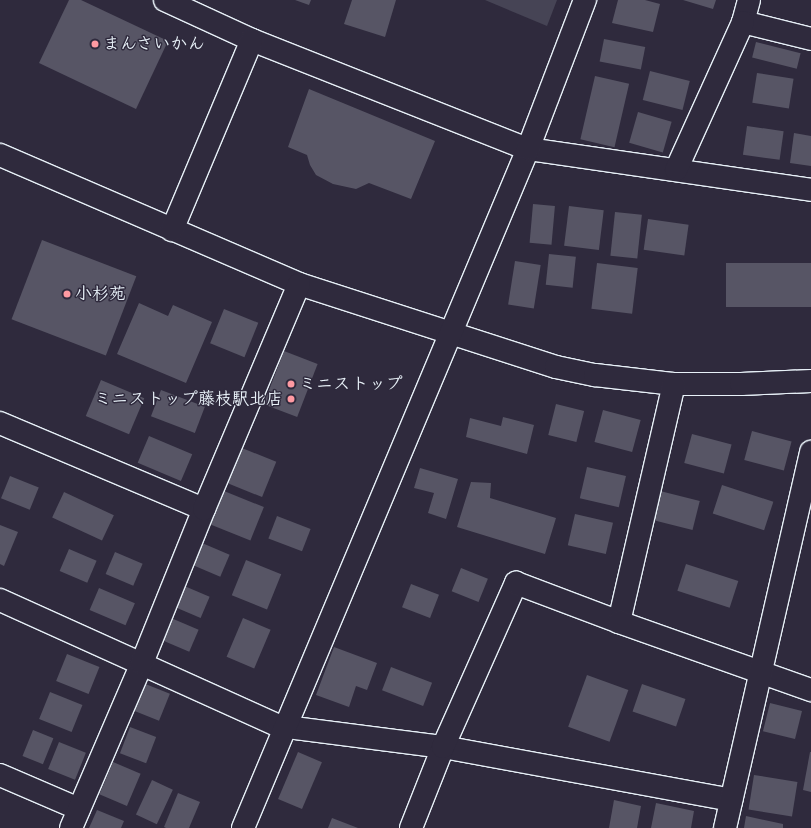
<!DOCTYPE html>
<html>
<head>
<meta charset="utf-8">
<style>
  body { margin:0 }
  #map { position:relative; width:811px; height:828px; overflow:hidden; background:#2f2a3d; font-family:Caveat,"Klee One",sans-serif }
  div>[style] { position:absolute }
  .green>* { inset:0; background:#464455 }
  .building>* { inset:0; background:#575565; transform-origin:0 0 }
  .roads { filter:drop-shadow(1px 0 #e8f1f8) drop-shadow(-1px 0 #e8f1f8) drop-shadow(0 1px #e8f1f8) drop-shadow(0 -1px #e8f1f8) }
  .minor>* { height:22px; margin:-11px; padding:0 11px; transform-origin:11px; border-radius:11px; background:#2f2a3d }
  .dots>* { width:11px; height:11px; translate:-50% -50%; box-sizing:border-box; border:2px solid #2f2a3d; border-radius:50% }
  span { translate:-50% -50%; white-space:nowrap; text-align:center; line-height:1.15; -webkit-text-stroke:3px #2f2a3d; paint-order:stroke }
  .poi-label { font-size:17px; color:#e8f1f8; font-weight:700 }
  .left { translate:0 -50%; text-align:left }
  .right { translate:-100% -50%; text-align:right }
</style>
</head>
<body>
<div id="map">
  <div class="green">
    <div style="clip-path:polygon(485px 0,557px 0,547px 26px)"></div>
  </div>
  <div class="building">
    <div style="clip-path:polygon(69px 0,81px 0,168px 41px,136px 109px,39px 63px)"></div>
    <div style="clip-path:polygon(295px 0,311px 0,309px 5px)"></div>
    <div style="clip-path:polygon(352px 0,396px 0,385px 37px,344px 24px)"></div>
    <div style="clip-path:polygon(618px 0,645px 0,660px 4px,653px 32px,612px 23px)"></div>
    <div style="clip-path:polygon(683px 0,716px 0,713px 9px)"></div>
    <div style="left:604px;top:39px;width:42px;height:23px;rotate:11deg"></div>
    <div style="left:756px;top:42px;width:46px;height:16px;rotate:14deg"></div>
    <div style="left:650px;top:71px;width:41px;height:30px;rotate:14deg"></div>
    <div style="left:757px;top:73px;width:37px;height:30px;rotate:9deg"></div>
    <div style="left:595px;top:76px;width:35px;height:65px;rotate:13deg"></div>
    <div style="clip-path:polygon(309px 89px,435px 141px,411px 199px,369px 183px,356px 189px,333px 184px,316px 175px,310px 165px,307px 155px,288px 147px)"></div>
    <div style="left:638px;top:112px;width:35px;height:32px;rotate:16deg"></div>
    <div style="left:747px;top:126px;width:37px;height:29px;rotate:8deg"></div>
    <div style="clip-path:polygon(794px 133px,811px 136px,811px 166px,790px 163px)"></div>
    <div style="left:533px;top:204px;width:22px;height:39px;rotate:5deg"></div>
    <div style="left:569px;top:206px;width:35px;height:40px;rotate:7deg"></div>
    <div style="left:615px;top:212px;width:27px;height:44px;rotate:6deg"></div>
    <div style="left:648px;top:219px;width:41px;height:31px;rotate:8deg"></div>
    <div style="left:42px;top:240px;width:101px;height:85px;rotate:21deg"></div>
    <div style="left:549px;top:254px;width:27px;height:31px;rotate:6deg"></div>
    <div style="left:515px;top:261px;width:26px;height:44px;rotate:9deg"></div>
    <div style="left:597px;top:263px;width:41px;height:46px;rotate:7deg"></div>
    <div style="left:811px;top:263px;width:44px;height:85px;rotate:90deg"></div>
    <div style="clip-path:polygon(139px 303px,168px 316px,173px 305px,212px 322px,186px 383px,117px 354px)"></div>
    <div style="left:224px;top:309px;width:37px;height:37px;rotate:22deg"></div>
    <div style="left:284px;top:351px;width:36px;height:57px;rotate:21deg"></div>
    <div style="left:101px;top:380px;width:47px;height:39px;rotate:23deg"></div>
    <div style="left:161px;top:390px;width:47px;height:28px;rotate:21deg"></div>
    <div style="left:556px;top:404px;width:29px;height:32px;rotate:14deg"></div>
    <div style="left:603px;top:410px;width:39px;height:33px;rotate:15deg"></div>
    <div style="clip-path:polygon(503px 417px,534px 425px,527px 454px,466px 437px,470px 418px,501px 426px)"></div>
    <div style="left:752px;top:431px;width:41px;height:30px;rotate:15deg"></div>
    <div style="left:692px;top:434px;width:41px;height:30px;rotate:15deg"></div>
    <div style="left:149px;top:436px;width:47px;height:29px;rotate:23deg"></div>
    <div style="left:242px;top:448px;width:37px;height:38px;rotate:22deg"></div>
    <div style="left:587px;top:467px;width:40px;height:32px;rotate:13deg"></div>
    <div style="clip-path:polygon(420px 468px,458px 479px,446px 519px,428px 513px,434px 493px,414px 488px)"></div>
    <div style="left:10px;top:476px;width:31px;height:24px;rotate:22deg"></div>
    <div style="clip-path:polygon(471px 482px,491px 483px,490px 498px,556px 518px,545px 554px,457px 527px)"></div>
    <div style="left:722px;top:485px;width:54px;height:30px;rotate:18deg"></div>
    <div style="left:224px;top:491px;width:43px;height:36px;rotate:22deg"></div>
    <div style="left:660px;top:491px;width:41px;height:30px;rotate:14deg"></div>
    <div style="left:64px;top:492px;width:55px;height:28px;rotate:25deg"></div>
    <div style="left:575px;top:514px;width:39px;height:32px;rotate:13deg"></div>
    <div style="left:277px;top:516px;width:36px;height:24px;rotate:21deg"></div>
    <div style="clip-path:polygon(0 525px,18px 532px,4px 566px,0 564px)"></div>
    <div style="left:202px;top:543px;width:30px;height:24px;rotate:23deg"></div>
    <div style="left:69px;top:549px;width:30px;height:24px;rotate:23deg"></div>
    <div style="left:115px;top:552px;width:30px;height:24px;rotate:23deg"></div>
    <div style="left:246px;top:560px;width:38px;height:38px;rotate:22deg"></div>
    <div style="left:686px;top:564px;width:55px;height:28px;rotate:18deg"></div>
    <div style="left:461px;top:568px;width:29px;height:25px;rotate:22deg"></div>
    <div style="left:411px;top:584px;width:30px;height:25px;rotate:21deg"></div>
    <div style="left:182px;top:585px;width:30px;height:23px;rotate:23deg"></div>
    <div style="left:99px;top:588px;width:39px;height:24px;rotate:23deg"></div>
    <div style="left:171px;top:618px;width:30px;height:24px;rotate:23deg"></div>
    <div style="left:243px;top:618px;width:30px;height:42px;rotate:23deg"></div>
    <div style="clip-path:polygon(334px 647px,377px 663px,367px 690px,356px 686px,349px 707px,316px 695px)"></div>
    <div style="left:67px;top:654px;width:35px;height:29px;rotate:22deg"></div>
    <div style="left:391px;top:667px;width:44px;height:25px;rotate:21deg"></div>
    <div style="left:587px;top:675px;width:44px;height:55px;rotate:20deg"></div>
    <div style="left:143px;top:683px;width:29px;height:29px;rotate:22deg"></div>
    <div style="left:642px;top:684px;width:46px;height:29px;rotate:19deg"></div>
    <div style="left:50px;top:692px;width:35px;height:29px;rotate:22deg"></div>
    <div style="left:770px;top:703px;width:33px;height:29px;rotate:14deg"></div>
    <div style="left:130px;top:727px;width:28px;height:28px;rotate:21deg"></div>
    <div style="left:33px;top:730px;width:22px;height:28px;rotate:22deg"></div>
    <div style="left:59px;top:742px;width:29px;height:29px;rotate:22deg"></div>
    <div style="left:298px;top:752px;width:26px;height:51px;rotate:23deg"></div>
    <div style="clip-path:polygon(810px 752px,811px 752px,811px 792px,803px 790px)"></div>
    <div style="left:113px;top:762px;width:30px;height:35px;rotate:23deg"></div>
    <div style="left:754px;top:775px;width:44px;height:35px;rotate:9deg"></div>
    <div style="left:152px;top:780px;width:23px;height:38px;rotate:25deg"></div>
    <div style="clip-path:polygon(178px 793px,200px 802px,189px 828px,166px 828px,164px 827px)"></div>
    <div style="clip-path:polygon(614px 800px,641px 806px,637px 828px,609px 828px)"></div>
    <div style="clip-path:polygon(656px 803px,694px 811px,691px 828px,651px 828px)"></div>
    <div style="clip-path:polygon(97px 810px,124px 821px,121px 828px,89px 828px)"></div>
    <div style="clip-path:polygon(746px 816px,783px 824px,783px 828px,744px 828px)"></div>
    <div style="clip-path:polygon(332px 818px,358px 828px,328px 828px)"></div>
  </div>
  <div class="roads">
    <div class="minor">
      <div style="left:165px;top:0;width:96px;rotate:24.7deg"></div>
      <div style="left:252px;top:40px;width:297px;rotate:21.6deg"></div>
      <div style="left:528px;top:149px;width:286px;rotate:8.2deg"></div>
      <div style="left:749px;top:0;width:23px;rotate:105deg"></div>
      <div style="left:743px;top:22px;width:70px;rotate:14deg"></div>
      <div style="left:0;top:155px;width:326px;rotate:23.3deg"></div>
      <div style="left:299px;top:284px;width:270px;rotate:17.9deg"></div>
      <div style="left:556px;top:367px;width:40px;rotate:12deg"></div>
      <div style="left:595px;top:375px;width:80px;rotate:6.5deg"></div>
      <div style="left:674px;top:384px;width:67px"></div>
      <div style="left:741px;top:384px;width:70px;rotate:-2.5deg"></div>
      <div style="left:676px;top:170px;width:162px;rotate:-65.6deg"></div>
      <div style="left:172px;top:230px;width:206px;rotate:-67.2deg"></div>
      <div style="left:0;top:423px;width:221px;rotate:22.9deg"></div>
      <div style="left:0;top:600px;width:306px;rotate:24.3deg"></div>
      <div style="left:279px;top:726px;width:165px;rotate:7.3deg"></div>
      <div style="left:443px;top:747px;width:293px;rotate:10.4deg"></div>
      <div style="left:619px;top:622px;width:244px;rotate:-77deg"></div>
      <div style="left:0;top:775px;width:86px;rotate:23.3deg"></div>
      <div style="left:71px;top:828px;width:180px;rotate:-66.7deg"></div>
      <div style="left:142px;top:663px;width:166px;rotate:-68.1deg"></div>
      <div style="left:204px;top:509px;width:244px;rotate:-67.1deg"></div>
      <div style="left:243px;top:828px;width:736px;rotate:-67.23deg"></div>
      <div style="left:528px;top:149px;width:160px;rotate:-69.1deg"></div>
      <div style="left:411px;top:828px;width:87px;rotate:-68.4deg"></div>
      <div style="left:443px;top:747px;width:180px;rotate:-66deg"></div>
      <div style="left:516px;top:583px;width:110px;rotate:20.7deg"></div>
      <div style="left:619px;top:622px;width:204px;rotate:19.5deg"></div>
      <div style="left:725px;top:828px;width:386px;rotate:-77.1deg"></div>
    </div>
  </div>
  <div class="dots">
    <div style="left:95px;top:44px;background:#ff9aa2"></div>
    <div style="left:67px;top:294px;background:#ff9aa2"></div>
    <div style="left:291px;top:384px;background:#ff9aa2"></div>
    <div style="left:291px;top:399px;background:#ff9aa2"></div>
  </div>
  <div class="poi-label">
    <span class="left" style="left:103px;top:44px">まんさいかん</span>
    <span class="left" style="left:75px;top:294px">小杉苑</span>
    <span class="left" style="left:299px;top:384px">ミニストップ</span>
    <span class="right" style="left:283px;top:399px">ミニストップ藤枝駅北店</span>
  </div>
</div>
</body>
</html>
